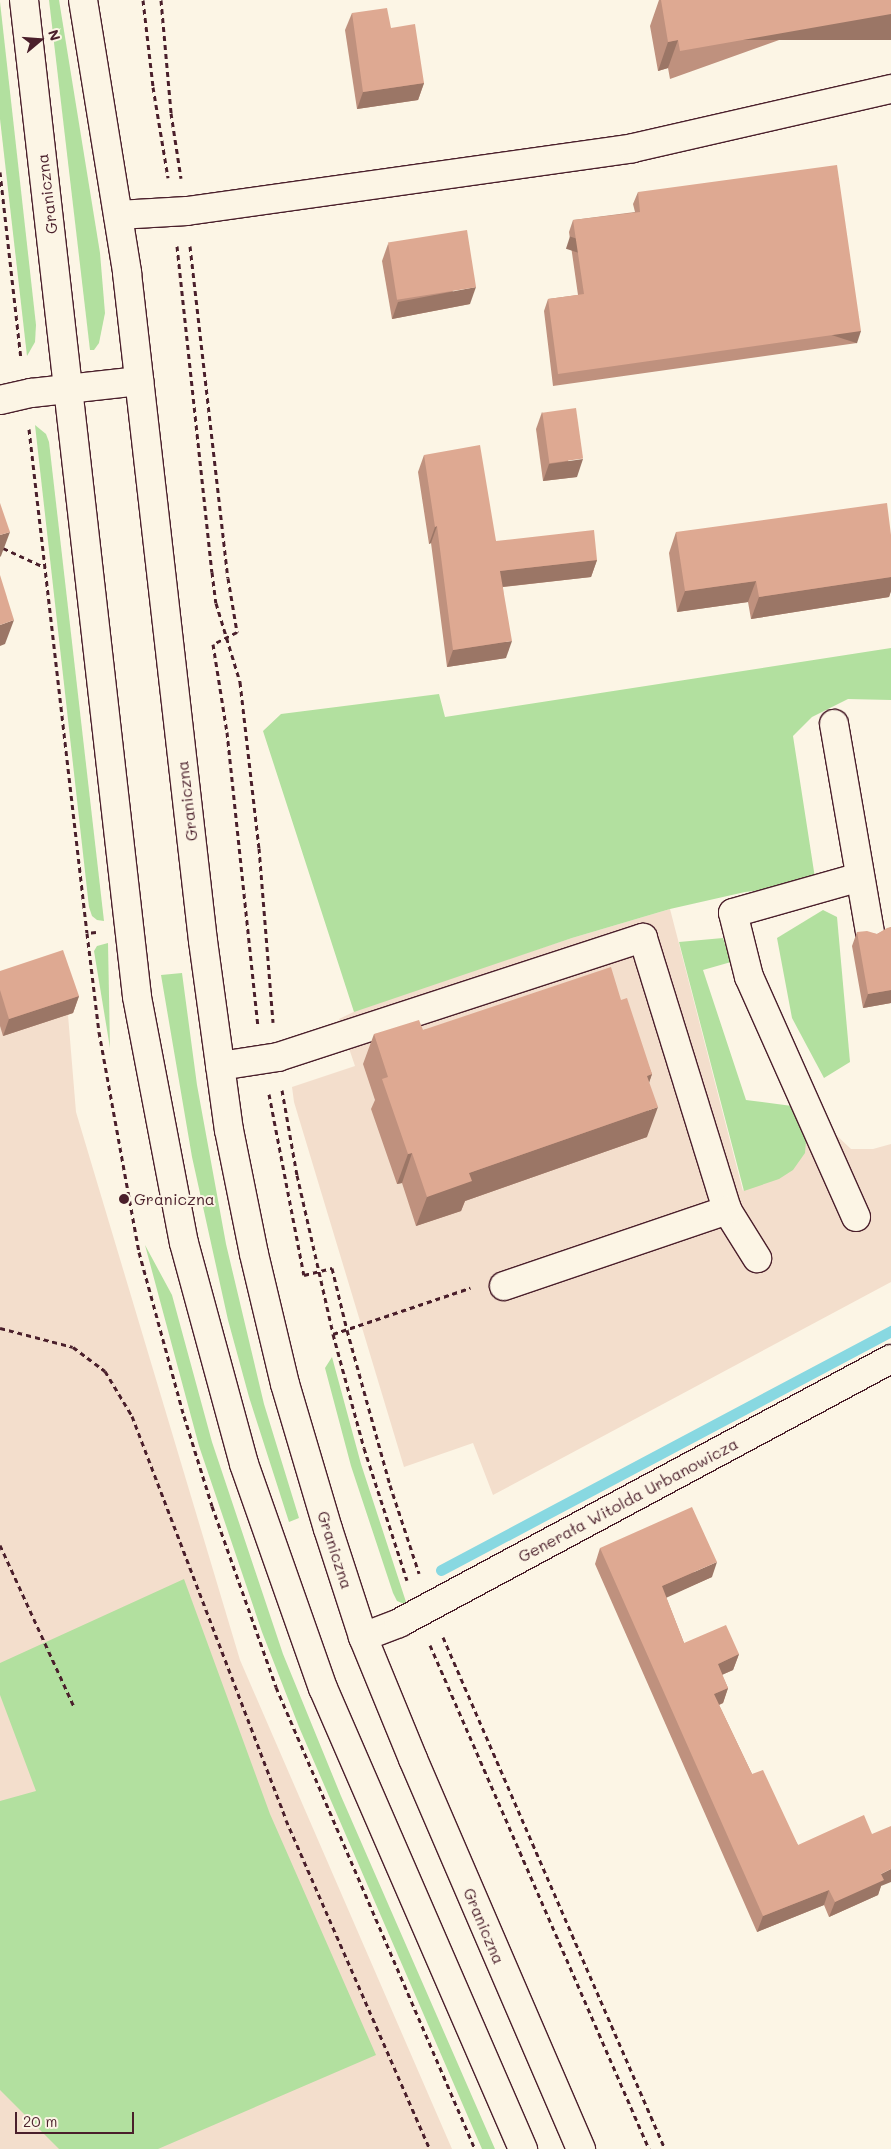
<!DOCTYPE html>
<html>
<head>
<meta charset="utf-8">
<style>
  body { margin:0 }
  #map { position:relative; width:891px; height:2149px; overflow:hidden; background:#fcf5e5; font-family:Mali,sans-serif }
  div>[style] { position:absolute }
  .built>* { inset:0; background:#f3decc }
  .green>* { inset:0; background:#b2e09f }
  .stream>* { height:11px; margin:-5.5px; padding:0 5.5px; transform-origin:5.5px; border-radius:5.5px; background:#88d8e1 }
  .path>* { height:3px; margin-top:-1.5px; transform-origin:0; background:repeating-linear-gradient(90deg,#4a1f2b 0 5px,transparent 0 9px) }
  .roads { filter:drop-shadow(1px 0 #4a1f2b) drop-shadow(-1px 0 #4a1f2b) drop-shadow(0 1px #4a1f2b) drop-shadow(0 -1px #4a1f2b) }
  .minor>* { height:28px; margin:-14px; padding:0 14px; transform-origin:14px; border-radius:14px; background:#fcf5e5 }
  .major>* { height:28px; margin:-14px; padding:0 14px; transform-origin:14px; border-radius:14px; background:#fcf5e5 }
  .wall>* { inset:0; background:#bf917e }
  .shaded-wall>* { inset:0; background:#9b7666; transform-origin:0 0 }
  .building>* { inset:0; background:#dea992; transform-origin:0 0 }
  .dots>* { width:14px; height:14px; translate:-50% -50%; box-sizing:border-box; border:2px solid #fcf5e5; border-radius:50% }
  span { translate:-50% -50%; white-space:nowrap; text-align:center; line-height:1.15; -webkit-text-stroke:4px #fcf5e5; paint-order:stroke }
  .street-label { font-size:16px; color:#4a1f2b }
  .poi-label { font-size:16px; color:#4a1f2b }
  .left { translate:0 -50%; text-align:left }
  .north { position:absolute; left:15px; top:15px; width:50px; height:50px; -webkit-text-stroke:4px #fcf5e5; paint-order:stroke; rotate:72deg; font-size:14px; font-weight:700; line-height:20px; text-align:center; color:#4a1f2b }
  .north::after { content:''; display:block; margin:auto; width:18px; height:22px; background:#4a1f2b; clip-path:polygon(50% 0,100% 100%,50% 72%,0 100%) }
  .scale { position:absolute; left:15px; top:2112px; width:119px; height:22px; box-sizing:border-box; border:2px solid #4a1f2b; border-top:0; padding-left:6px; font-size:15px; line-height:18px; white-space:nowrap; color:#4a1f2b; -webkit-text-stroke:4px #fcf5e5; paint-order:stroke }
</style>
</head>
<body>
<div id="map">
  <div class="built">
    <div style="clip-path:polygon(670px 909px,743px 1191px,792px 1106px,833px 1132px,851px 1149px,873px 1149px,891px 1144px,891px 1282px,493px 1495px,473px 1443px,404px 1467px,294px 1102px,292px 1087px,355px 1066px,339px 1019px,368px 1005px,572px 938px)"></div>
    <div style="clip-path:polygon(0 973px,66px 994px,73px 1013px,68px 1015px,76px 1112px,240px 1660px,452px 2149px,0 2149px)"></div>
  </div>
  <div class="green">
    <div style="clip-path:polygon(49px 0,59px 0,100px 253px,105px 313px,99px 343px,94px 350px,90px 350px)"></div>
    <div style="clip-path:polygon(0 2px,36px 325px,35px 342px,27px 356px,0 119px)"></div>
    <div style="clip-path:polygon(35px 425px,46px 434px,49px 442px,104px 921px,97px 920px,92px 916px,89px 907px)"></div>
    <div style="clip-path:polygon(891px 648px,891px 700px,848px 699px,812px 717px,793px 736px,815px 878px,798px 886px,745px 892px,670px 909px,572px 938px,354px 1012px,263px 731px,281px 714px,439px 694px,445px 717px)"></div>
    <div style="clip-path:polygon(823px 910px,837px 917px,850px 1062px,824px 1078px,792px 1018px,777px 938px)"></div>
    <div style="clip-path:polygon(723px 938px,731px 962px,703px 970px,746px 1100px,792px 1106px,806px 1141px,805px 1153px,793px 1170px,779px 1179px,744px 1191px,679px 942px)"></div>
    <div style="clip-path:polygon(108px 943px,110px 1048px,94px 951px,97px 946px)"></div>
    <div style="clip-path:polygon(182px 973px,197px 1085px,226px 1244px,264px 1404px,299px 1518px,289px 1522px,249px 1397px,228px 1320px,192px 1157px,161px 975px)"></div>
    <div style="clip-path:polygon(145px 1245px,172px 1295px,212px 1442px,283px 1654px,341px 1796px,495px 2149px,482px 2149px,299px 1727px,262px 1632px,199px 1446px)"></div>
    <div style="clip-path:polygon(332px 1357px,361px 1464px,407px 1605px,397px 1601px,393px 1593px,351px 1466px,325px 1368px)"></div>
    <div style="clip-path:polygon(184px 1579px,270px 1814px,376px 2055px,158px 2149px,59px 2149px,0 2090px,0 1801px,36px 1791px,0 1695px,0 1663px)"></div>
  </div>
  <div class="stream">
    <div style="left:441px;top:1570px;width:510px;rotate:-27.97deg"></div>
  </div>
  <div class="path">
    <div style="left:143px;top:0;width:88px;rotate:83.4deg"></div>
    <div style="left:153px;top:87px;width:92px;rotate:80.6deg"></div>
    <div style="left:161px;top:0;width:113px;rotate:84.9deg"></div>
    <div style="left:171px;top:113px;width:66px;rotate:81.3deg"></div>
    <div style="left:0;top:172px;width:188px;rotate:83.6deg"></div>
    <div style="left:177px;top:246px;width:328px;rotate:83.9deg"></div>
    <div style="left:212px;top:572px;width:31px;rotate:83deg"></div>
    <div style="left:216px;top:603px;width:83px;rotate:73.1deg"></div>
    <div style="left:240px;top:682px;width:167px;rotate:83.5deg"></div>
    <div style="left:259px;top:848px;width:175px;rotate:85.4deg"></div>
    <div style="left:190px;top:246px;width:334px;rotate:83.5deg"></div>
    <div style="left:228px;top:578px;width:55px;rotate:80.5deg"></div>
    <div style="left:237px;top:632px;width:27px;rotate:153deg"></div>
    <div style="left:213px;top:644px;width:89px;rotate:81deg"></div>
    <div style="left:227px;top:732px;width:296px;rotate:84deg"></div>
    <div style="left:29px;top:429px;width:507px;rotate:83.44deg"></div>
    <div style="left:0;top:540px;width:9px;rotate:69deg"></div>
    <div style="left:3px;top:548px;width:45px;rotate:24.9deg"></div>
    <div style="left:96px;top:932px;width:9px;rotate:174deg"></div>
    <div style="left:87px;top:933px;width:100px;rotate:83.1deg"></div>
    <div style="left:99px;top:1032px;width:224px;rotate:79.7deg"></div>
    <div style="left:139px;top:1252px;width:170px;rotate:74.7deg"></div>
    <div style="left:184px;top:1416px;width:94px;rotate:72.7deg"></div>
    <div style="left:212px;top:1506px;width:192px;rotate:70.5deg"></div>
    <div style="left:276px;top:1687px;width:503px;rotate:66.7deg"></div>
    <div style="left:282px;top:1090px;width:86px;rotate:80deg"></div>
    <div style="left:297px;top:1175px;width:163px;rotate:77.2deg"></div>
    <div style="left:333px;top:1334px;width:118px;rotate:74.8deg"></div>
    <div style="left:364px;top:1448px;width:139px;rotate:72deg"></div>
    <div style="left:269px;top:1094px;width:184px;rotate:79.1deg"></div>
    <div style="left:304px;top:1275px;width:29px;rotate:-14deg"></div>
    <div style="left:332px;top:1268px;width:64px;rotate:76.4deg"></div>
    <div style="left:347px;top:1330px;width:161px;rotate:74.5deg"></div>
    <div style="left:390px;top:1485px;width:93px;rotate:71.8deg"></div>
    <div style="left:0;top:1328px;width:75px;rotate:14.6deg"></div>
    <div style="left:73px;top:1347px;width:40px;rotate:37deg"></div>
    <div style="left:105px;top:1371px;width:52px;rotate:59deg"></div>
    <div style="left:132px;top:1416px;width:432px;rotate:69.1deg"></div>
    <div style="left:286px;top:1820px;width:359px;rotate:66.4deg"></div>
    <div style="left:333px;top:1334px;width:145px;rotate:-18.6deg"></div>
    <div style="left:0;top:1545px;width:178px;rotate:65.4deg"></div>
    <div style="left:443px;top:1637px;width:558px;rotate:66.56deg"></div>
    <div style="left:430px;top:1645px;width:550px;rotate:66.51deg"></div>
  </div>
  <div class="roads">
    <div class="minor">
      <div style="left:118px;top:215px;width:69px;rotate:-3.3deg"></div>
      <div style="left:187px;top:211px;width:450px;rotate:-8deg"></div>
      <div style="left:633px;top:148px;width:265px;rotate:-12.9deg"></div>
      <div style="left:0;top:400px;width:32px;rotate:-13deg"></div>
      <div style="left:31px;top:393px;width:109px;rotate:-6.3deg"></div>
      <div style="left:834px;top:724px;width:211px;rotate:80.2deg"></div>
      <div style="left:220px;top:1066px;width:59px;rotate:-8.8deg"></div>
      <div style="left:278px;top:1057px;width:384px;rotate:-18.1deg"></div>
      <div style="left:643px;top:938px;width:285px;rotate:72.8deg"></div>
      <div style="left:727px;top:1210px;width:57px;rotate:58deg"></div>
      <div style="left:856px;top:1217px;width:263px;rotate:-114deg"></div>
      <div style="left:749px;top:977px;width:66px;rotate:-104deg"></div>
      <div style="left:733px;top:913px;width:132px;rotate:-15.8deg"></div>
      <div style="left:504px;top:1286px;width:236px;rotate:-18.8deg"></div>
      <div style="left:363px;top:1637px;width:39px;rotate:-21deg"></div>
      <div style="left:399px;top:1623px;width:558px;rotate:-28.22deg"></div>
    </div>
    <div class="major">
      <div style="left:24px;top:0;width:1003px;rotate:83.53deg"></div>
      <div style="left:137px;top:997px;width:250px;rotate:79.2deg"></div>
      <div style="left:184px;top:1243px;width:229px;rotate:74.8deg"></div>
      <div style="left:244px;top:1464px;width:238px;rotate:70.6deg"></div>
      <div style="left:323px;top:1688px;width:503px;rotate:66.55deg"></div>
      <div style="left:83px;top:0;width:277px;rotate:80.8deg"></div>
      <div style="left:127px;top:273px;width:672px;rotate:83.51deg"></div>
      <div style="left:203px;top:941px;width:191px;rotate:82.2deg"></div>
      <div style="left:229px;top:1130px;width:126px;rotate:78.6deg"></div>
      <div style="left:254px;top:1254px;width:134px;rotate:76.6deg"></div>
      <div style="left:285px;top:1384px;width:151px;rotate:73.5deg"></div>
      <div style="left:328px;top:1529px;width:114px;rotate:72deg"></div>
      <div style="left:363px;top:1637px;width:132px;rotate:67.7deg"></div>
      <div style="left:413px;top:1759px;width:425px;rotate:66.7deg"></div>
    </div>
  </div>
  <div class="wall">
    <div style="clip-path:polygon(659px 0,891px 0,670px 79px,668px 68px,658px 71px,650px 26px)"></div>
    <div style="clip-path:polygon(352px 13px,391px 28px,424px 83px,418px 100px,357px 109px,345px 30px)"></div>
    <div style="clip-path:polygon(638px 192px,857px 343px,553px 386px,544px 311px,548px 299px,578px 295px,569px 232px,573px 220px,635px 212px,633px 204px)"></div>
    <div style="clip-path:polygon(388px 244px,470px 304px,392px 319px,382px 261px)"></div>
    <div style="clip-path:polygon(542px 412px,577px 477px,543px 481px,536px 429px)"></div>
    <div style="clip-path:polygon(424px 455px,496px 541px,597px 560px,591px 577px,503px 587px,506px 658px,447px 667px,431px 543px,429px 544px,418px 472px)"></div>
    <div style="clip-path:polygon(676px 532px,891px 535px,891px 591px,889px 597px,751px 619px,748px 602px,677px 612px,669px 553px)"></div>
    <div style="clip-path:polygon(891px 927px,891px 1003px,863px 1008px,852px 946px,857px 932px,877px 934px)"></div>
    <div style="clip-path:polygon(0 971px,79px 996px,73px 1013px,3px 1036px,0 1026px)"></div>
    <div style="clip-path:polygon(621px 1000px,652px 1074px,649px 1082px,647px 1137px,465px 1201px,461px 1211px,416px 1226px,402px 1183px,397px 1184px,371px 1109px,375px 1100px,363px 1064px,374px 1034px,423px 1030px)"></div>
    <div style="clip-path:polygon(600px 1548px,712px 1577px,666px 1597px,684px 1643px,739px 1654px,733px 1670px,722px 1675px,728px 1688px,723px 1703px,719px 1705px,752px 1774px,798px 1845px,881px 1886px,878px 1895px,829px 1917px,824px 1905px,757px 1932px,595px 1564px)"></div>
  </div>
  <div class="shaded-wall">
    <div style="left:891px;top:14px;width:26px;height:214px;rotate:90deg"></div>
    <div style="clip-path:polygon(678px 40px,668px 68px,658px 71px,668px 42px)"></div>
    <div style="clip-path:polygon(424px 83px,418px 100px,357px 109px,363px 92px)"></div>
    <div style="clip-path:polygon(476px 287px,470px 304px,392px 319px,398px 302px)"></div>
    <div style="left:861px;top:331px;width:13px;height:306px;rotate:108deg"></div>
    <div style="clip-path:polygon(583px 459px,577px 477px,543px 481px,549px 464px)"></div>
    <div style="clip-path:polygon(437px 526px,431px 543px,429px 544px,435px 527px)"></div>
    <div style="clip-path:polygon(10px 532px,1px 556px,0 557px,0 535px)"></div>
    <div style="clip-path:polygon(597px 560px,591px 577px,493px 588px,500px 571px)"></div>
    <div style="clip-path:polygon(891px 577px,891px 591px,889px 597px,751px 619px,759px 597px)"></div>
    <div style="clip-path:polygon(756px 581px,748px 602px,677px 612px,685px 591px)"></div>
    <div style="clip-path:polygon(14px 620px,5px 644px,0 646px,0 625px)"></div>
    <div style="clip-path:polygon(512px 641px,506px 658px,447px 667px,453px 650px)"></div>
    <div style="clip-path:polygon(891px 990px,891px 1003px,863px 1008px,868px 994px)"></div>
    <div style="clip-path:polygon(79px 996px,73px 1013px,3px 1036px,9px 1019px)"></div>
    <div style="clip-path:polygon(652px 1074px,642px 1104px,647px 1076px)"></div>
    <div style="clip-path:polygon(658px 1107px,647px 1137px,465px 1201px,461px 1211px,416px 1226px,427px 1197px,469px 1173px)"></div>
    <div style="clip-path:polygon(412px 1153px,402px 1183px,397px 1184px,408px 1154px)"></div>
    <div style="clip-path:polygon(717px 1562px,712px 1577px,657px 1602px,662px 1586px)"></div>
    <div style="clip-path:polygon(739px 1654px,733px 1670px,712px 1679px,718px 1664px)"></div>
    <div style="clip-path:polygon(728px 1688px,723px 1703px,709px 1709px,714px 1694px)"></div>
    <div style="clip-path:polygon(891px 1869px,891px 1882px,881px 1886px,878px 1895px,829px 1917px,835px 1902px,881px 1874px)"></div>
    <div style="clip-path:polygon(829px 1890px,824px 1905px,757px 1932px,763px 1916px)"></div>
  </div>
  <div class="building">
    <div style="clip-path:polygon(661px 0,891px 0,891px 14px,680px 51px,678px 40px,668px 42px)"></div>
    <div style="clip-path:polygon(387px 8px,391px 28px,415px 24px,424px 83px,363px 92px,352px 13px)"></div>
    <div style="clip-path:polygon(837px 165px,861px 331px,558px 374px,548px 299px,584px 294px,573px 220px,640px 212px,638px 192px)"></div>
    <div style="left:467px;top:230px;width:58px;height:80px;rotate:81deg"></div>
    <div style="left:576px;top:408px;width:51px;height:34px;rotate:82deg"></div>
    <div style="clip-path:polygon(480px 445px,496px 541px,594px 530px,597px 560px,500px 571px,512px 641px,453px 650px,437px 526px,435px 527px,424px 455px)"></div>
    <div style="clip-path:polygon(0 503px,10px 532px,0 535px)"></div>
    <div style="clip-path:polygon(887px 503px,891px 535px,891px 577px,759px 597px,756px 581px,685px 591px,676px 532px)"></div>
    <div style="clip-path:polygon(0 575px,14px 620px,0 625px)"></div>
    <div style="clip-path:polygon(891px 927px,891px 990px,868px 994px,857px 932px,867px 931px,877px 934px,887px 928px)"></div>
    <div style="clip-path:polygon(63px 950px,79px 996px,9px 1019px,0 990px,0 971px)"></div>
    <div style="clip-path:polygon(611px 967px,621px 1000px,627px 998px,652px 1074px,647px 1076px,658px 1107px,469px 1173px,472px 1181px,427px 1197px,412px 1153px,408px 1154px,382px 1079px,388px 1077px,374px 1034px,419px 1020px,423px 1030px)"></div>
    <div style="clip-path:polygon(692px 1507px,717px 1562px,662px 1586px,684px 1643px,726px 1625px,739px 1654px,718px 1664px,728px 1688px,714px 1694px,752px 1774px,763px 1770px,798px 1845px,864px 1815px,872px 1834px,891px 1826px,891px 1869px,881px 1874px,884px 1880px,835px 1902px,829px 1890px,763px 1916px,600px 1548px)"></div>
  </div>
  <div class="dots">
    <div style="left:124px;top:1199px;background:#4a1f2b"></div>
  </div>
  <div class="street-label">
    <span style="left:47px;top:194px;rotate:-97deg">Graniczna</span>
    <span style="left:187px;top:801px;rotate:-97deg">Graniczna</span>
    <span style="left:628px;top:1500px;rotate:-28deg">Generała Witolda Urbanowicza</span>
    <span style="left:335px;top:1550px;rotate:72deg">Graniczna</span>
    <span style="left:484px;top:1926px;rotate:67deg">Graniczna</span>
  </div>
  <div class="poi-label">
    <span class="left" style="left:134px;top:1199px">Graniczna</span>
  </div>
  <div class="north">N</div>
  <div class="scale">20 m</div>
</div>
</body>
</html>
